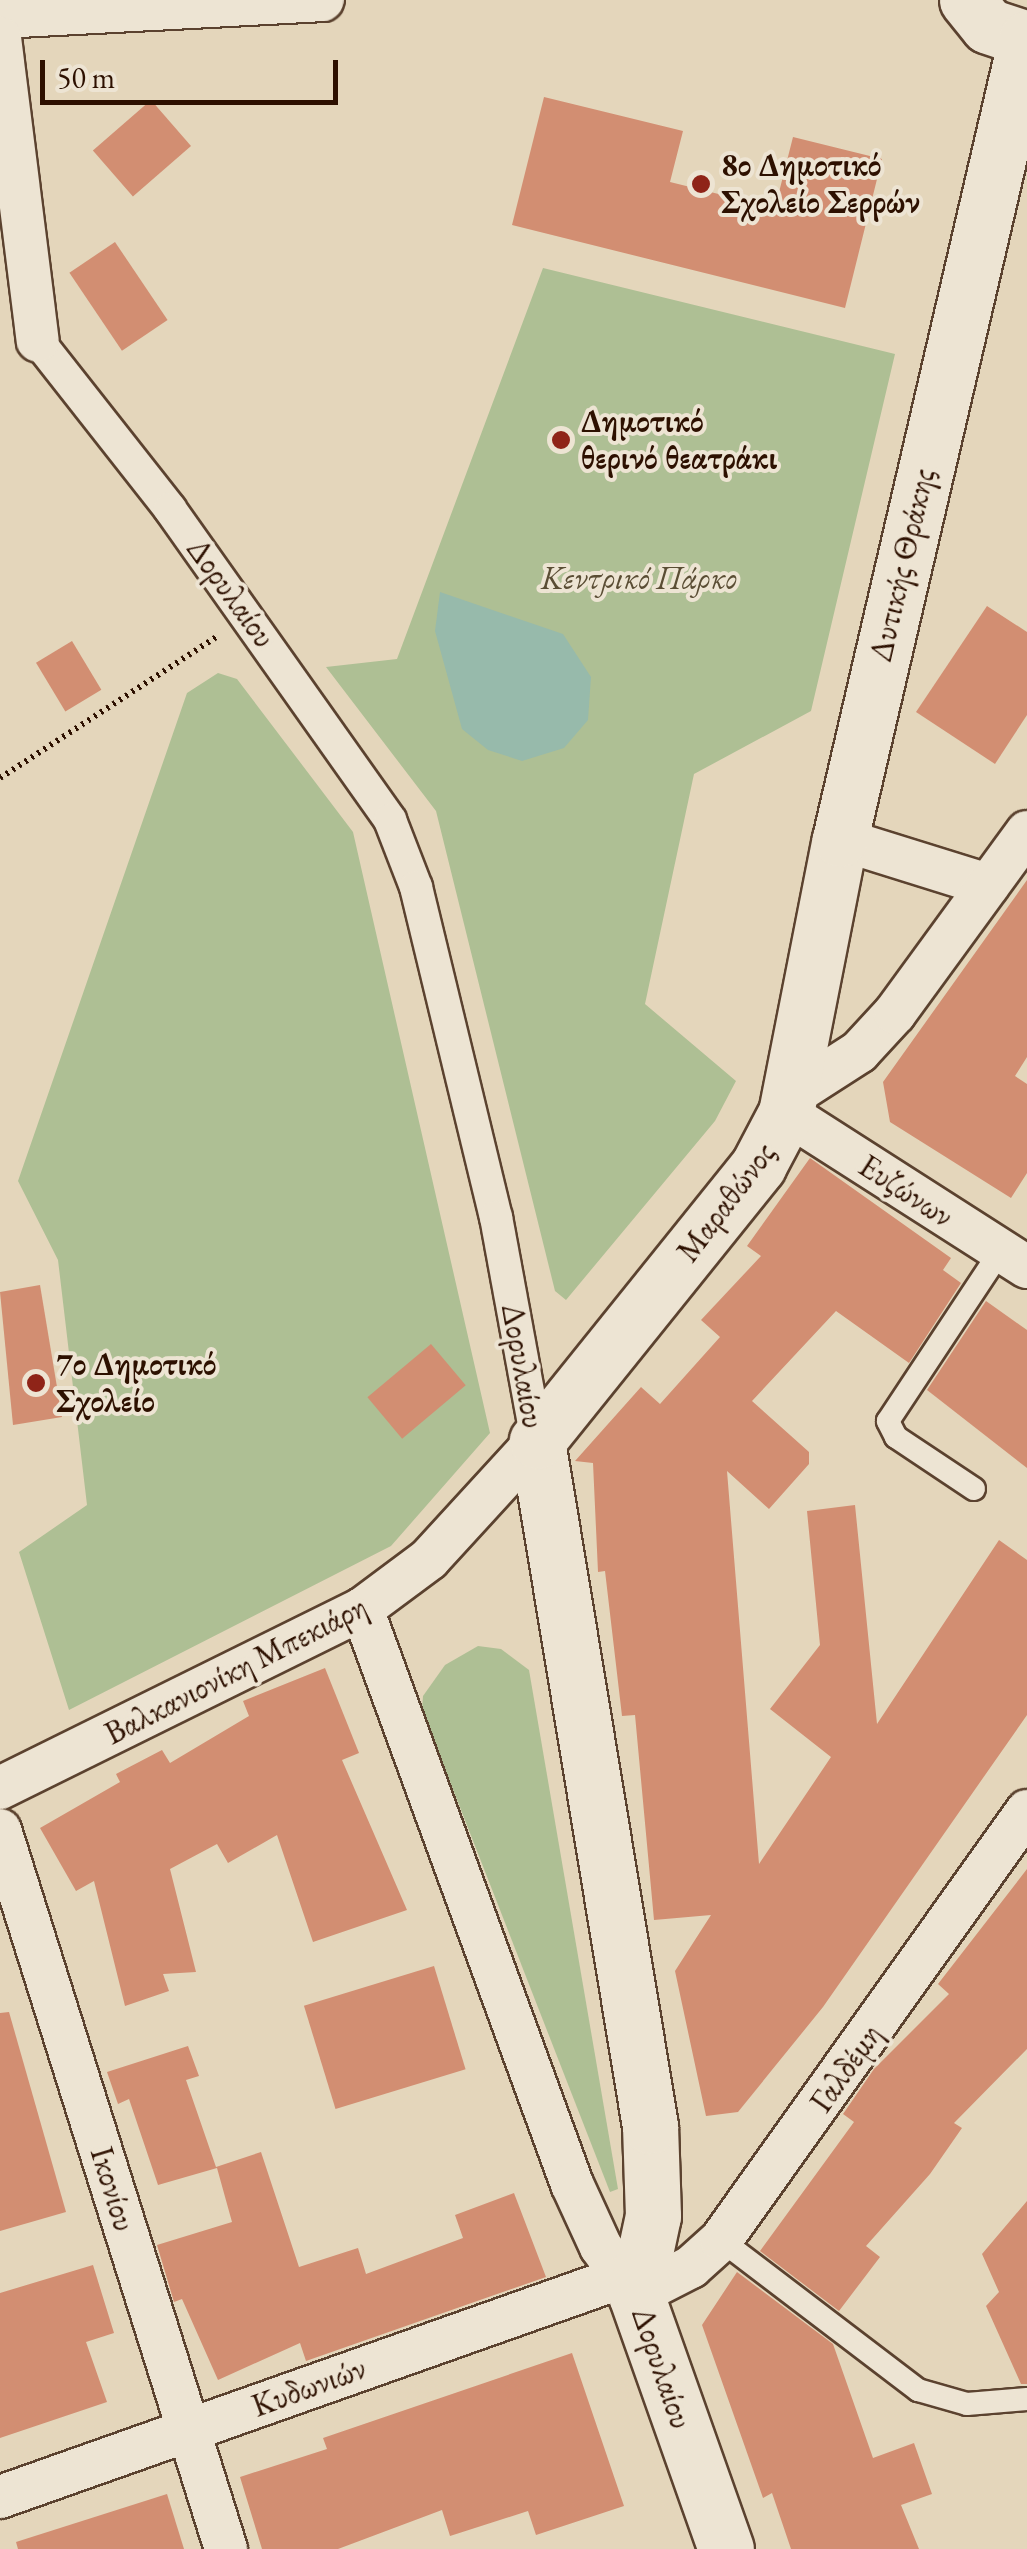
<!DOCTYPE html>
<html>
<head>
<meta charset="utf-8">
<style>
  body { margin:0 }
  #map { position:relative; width:1027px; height:2549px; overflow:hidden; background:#e4d6bb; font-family:"EB Garamond",serif }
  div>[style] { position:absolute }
  .green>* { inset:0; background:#aebf94 }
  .water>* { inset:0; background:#97baab }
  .building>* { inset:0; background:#d28e72; transform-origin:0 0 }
  .path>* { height:6px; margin-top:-3px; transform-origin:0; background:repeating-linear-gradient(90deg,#2d1000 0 2.5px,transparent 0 7.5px) }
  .roads { filter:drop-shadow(2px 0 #5b422f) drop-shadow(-2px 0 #5b422f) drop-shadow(0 2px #5b422f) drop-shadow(0 -2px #5b422f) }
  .service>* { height:22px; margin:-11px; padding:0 11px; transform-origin:11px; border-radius:11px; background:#ede4d3 }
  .pedestrian>* { height:32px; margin:-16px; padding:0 16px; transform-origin:16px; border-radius:16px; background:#ede4d3 }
  .minor>* { height:42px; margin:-21px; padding:0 21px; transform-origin:21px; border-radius:21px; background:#ede4d3 }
  .tertiary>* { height:55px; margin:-27.5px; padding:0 27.5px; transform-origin:27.5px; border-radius:27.5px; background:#ede4d3 }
  .dots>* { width:28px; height:28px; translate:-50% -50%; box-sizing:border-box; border:5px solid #ede4d3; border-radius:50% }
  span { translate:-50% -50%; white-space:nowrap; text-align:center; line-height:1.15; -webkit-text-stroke:8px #ede4d3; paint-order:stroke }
  .poi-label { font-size:32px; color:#2d1000; font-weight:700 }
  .left { translate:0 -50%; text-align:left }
  .street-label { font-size:32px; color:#2d1000 }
  .park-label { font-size:32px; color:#5a4d34; font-style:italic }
  .scale { position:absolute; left:40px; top:60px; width:298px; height:45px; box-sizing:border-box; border:5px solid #2d1000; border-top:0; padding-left:12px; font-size:30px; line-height:35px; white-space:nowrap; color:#2d1000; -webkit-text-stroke:8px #ede4d3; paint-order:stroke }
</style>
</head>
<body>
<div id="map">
  <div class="green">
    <div style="clip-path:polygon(543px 268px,895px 354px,811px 711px,694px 774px,645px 1004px,736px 1081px,715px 1121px,566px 1300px,555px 1291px,436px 811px,326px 667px,397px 659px)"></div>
    <div style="clip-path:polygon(218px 673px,237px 679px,353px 832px,490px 1433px,391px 1546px,69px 1710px,19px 1552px,87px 1505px,58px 1260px,18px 1181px,187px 693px)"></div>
    <div style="clip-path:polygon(478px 1646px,501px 1649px,529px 1670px,618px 2189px,610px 2192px,422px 1710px,423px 1696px,445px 1665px)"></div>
  </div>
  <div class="water">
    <div style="clip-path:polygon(440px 592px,563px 634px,591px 677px,588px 720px,564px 748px,522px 761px,488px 750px,462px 729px,435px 631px)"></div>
  </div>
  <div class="building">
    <div style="clip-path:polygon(544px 97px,683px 131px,670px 182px,775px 208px,793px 137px,882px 159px,845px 308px,512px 225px)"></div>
    <div style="left:151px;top:100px;width:61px;height:77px;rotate:49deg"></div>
    <div style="left:115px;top:242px;width:94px;height:55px;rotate:56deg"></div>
    <div style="clip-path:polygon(987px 606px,1027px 632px,1027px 715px,995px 764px,916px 712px)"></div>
    <div style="left:72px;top:641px;width:57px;height:42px;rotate:59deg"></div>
    <div style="clip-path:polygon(1027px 880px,1027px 1057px,1015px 1076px,1027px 1084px,1027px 1173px,1011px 1198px,890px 1122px,883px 1082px)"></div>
    <div style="clip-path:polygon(810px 1158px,951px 1258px,943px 1270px,961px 1283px,909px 1363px,836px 1311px,752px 1401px,809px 1452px,809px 1464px,769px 1509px,727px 1471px,759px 1864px,831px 1757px,770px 1709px,820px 1645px,807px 1511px,855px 1505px,877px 1724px,999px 1540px,1027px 1560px,1027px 1715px,823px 2007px,738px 2112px,706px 2116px,675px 1971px,711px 1915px,654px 1920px,635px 1715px,622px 1716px,605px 1571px,598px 1572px,593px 1463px,575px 1461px,641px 1387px,660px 1404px,720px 1337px,701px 1320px,761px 1256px,747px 1246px)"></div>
    <div style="clip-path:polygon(40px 1285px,62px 1417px,13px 1425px,0 1292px)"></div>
    <div style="clip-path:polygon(986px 1301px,1027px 1330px,1027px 1468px,927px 1390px)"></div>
    <div style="left:431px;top:1344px;width:54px;height:83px;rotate:50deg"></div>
    <div style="clip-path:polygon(325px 1668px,359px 1753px,342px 1760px,407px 1910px,313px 1942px,277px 1835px,228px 1863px,217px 1844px,170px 1869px,196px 1972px,163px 1974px,169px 1991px,125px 2006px,94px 1881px,76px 1891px,40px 1828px,120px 1782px,116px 1774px,162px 1750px,170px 1763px,249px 1716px,243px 1701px)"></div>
    <div style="clip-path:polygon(1027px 1869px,1027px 2049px,954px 2123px,962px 2128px,930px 2174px,866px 2246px,880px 2257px,839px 2311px,760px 2251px,854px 2122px,843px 2114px,874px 2069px,949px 1994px,938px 1984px)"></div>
    <div style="left:434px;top:1966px;width:108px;height:136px;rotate:73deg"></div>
    <div style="clip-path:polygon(9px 2012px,66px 2212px,0 2231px,0 2013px)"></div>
    <div style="clip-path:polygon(188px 2046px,199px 2076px,186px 2080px,216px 2167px,261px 2152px,299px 2267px,358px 2248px,366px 2274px,463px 2238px,455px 2215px,514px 2193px,546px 2277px,306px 2361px,300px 2343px,218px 2380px,182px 2299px,174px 2302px,157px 2245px,232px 2222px,217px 2168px,158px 2185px,129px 2099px,118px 2104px,107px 2072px)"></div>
    <div style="clip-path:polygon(1027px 2201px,1027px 2384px,1021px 2384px,986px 2306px,999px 2292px,982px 2254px)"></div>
    <div style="clip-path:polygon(93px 2265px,114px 2333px,86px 2342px,107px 2402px,0 2438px,0 2293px)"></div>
    <div style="clip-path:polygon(737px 2272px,833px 2344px,873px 2458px,914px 2443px,932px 2494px,901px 2505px,919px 2549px,791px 2549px,772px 2493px,763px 2498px,702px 2325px)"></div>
    <div style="clip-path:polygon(572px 2353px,624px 2506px,536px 2535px,528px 2511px,450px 2536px,442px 2510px,338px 2549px,262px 2549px,240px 2477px,327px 2449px,323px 2438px)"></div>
    <div style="clip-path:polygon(167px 2494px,184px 2549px,18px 2549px,16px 2542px)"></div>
  </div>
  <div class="path">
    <div style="left:0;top:778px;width:260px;rotate:-33.1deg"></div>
  </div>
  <div class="roads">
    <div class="service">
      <div style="left:974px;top:1489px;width:94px;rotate:-146.3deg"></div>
      <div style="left:896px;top:1437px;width:18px;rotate:-117deg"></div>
      <div style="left:888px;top:1421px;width:203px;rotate:-56.5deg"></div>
      <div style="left:721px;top:2240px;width:248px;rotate:37.3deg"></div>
      <div style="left:918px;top:2390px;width:51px;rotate:15.9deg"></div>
      <div style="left:967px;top:2404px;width:60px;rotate:-4.8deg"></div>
    </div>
    <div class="pedestrian">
      <div style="left:38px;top:341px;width:214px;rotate:51.8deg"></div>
      <div style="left:170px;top:509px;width:381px;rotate:54.7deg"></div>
      <div style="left:390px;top:820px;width:72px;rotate:68.8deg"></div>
      <div style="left:416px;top:887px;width:340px;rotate:76.4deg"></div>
      <div style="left:496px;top:1217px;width:228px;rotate:79.6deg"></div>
    </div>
    <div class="minor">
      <div style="left:0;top:17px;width:323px;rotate:-3deg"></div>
      <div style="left:0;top:38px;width:305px;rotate:82.9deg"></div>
      <div style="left:840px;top:839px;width:155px;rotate:17.3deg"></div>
      <div style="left:792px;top:1095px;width:80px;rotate:-32.7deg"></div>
      <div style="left:859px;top:1052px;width:53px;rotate:-47.3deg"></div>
      <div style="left:895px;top:1013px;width:224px;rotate:-53.9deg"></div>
      <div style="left:786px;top:1113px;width:286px;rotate:32.6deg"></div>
      <div style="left:362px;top:1609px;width:612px;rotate:69.94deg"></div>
      <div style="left:572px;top:2184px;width:69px;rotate:65.3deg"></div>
      <div style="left:601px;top:2247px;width:59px;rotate:53.9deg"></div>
      <div style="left:636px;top:2295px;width:62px;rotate:-27deg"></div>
      <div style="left:691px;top:2267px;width:40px;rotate:-42deg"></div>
      <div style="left:721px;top:2240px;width:527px;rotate:-54.5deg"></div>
      <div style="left:0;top:1788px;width:404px;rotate:-26.3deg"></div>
      <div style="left:362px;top:1609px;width:84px;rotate:-36.7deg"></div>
      <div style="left:429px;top:1559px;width:160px;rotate:-47.5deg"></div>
      <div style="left:0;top:1830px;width:754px;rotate:72.55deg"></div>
      <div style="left:0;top:2497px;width:657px;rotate:-19.48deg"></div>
    </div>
    <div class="tertiary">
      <div style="left:967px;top:0;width:33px;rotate:51deg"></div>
      <div style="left:988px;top:26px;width:41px;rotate:18.4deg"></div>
      <div style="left:726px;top:2549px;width:269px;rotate:-109.5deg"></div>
      <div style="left:636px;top:2295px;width:81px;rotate:-77.9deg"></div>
      <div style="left:653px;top:2216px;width:90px;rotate:-91.9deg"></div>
      <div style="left:650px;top:2126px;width:694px;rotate:-99.37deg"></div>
      <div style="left:537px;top:1441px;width:353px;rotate:-51.2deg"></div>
      <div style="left:758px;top:1166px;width:60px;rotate:-62.2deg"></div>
      <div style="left:786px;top:1113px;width:279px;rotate:-78.9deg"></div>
      <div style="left:840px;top:839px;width:821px;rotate:-76.91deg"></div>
    </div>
  </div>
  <div class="dots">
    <div style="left:701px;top:184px;background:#8f2418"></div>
    <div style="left:561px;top:440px;background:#8f2418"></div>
    <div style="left:36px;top:1383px;background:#8f2418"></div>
  </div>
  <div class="poi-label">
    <span class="left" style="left:721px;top:184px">8ο Δημοτικό<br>Σχολείο Σερρών</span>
    <span class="left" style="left:581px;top:440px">Δημοτικό<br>θερινό θεατράκι</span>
    <span class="left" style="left:56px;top:1383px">7ο Δημοτικό<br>Σχολείο</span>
  </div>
  <div class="street-label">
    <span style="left:902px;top:565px;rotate:-77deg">Δυτικής Θράκης</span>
    <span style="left:231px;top:593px;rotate:54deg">Δορυλαίου</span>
    <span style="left:906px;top:1191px;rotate:33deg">Ευζώνων</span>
    <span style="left:726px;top:1202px;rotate:-53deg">Μαραθώνος</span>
    <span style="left:523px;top:1366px;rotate:80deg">Δορυλαίου</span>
    <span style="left:236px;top:1670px;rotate:-27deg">Βαλκανιονίκη Μπεκιάρη</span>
    <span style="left:846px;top:2068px;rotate:-55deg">Γαλδέμη</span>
    <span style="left:113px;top:2189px;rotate:73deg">Ικονίου</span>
    <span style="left:662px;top:2368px;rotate:71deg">Δορυλαίου</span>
    <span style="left:309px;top:2387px;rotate:-20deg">Κυδωνιών</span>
  </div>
  <div class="park-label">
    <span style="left:639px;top:578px">Κεντρικό Πάρκο</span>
  </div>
  <div class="scale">50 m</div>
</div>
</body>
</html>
